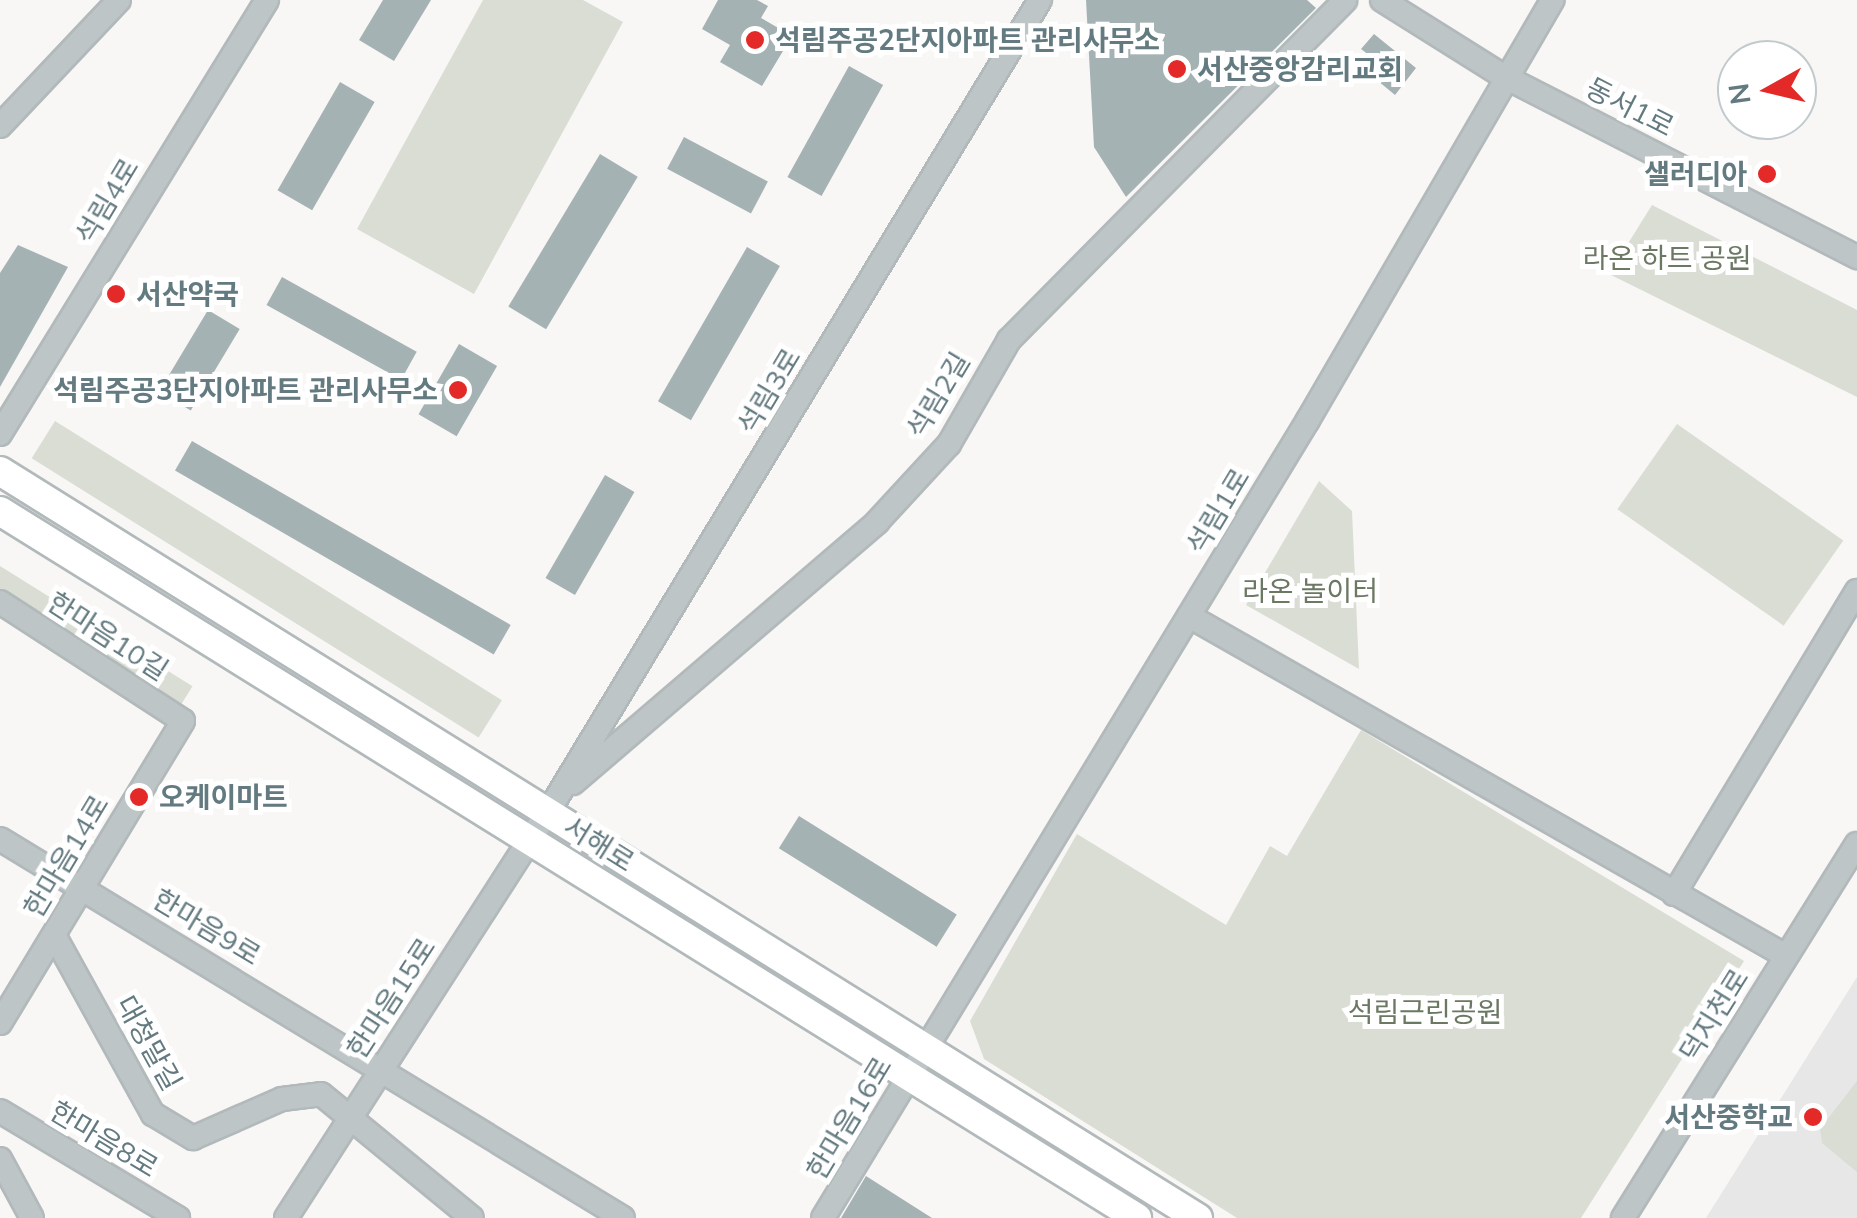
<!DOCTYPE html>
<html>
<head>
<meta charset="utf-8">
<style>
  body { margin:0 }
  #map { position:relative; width:1857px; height:1218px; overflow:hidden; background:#f8f7f5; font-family:Mulish,"Noto Sans KR",sans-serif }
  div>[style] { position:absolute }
  .built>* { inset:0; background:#e6e7e6 }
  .green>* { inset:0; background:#d9ddd4; transform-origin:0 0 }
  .building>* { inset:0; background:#a5b2b4; transform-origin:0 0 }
  .roads { filter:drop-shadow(2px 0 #b2b9bb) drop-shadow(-2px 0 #b2b9bb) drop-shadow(0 2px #b2b9bb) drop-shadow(0 -2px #b2b9bb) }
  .minor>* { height:22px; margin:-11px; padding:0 11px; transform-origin:11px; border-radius:11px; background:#bec5c7 }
  .major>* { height:28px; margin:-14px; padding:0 14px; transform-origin:14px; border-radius:14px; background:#fff }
  .dots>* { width:28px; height:28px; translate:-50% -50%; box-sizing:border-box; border:5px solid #fff; border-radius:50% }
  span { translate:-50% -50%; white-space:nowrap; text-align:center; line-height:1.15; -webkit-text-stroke:10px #fff; paint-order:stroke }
  .poi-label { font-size:28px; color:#637a80; font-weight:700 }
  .left { translate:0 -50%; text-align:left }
  .right { translate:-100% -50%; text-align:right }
  .street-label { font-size:28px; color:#637a80 }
  .park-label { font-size:28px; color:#6b7862 }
  .north { position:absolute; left:1717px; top:40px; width:100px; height:100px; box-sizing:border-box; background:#fff; border:2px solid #c1cacc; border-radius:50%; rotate:262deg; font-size:28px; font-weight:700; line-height:40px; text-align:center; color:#637a80 }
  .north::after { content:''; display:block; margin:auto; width:35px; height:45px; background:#e42929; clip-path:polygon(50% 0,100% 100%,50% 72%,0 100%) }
</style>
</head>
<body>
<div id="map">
  <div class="built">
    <div style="clip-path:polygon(1857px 977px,1857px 1218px,1706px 1218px)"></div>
  </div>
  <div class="green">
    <div style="clip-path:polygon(483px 0,583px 0,623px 22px,474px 294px,357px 229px)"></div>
    <div style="clip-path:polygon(1652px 205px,1857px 310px,1857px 397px,1609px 274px)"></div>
    <div style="left:55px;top:421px;width:527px;height:44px;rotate:32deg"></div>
    <div style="left:1677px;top:424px;width:203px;height:104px;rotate:35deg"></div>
    <div style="clip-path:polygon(1319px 481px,1352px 511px,1359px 669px,1246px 605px)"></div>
    <div style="left:0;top:566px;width:227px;height:29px;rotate:32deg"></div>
    <div style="clip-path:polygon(1361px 730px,1744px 961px,1581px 1218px,1237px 1218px,984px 1059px,970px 1021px,1077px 834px,1226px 925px,1270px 846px,1287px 856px)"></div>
    <div style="clip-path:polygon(1857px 1081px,1857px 1172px,1822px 1143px,1820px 1129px)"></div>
  </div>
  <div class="building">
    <div style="clip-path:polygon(383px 0,431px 0,394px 61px,359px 40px)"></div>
    <div style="clip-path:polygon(718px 0,757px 0,768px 6px,761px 18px,792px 36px,762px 86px,720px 62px,730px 45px,702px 29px)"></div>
    <div style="clip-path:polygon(1086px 0,1307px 0,1316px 8px,1126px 197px,1094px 147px)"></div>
    <div style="clip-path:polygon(1374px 34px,1416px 68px,1395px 95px,1372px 76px,1381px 64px,1361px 49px)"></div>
    <div style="left:849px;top:66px;width:39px;height:127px;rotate:29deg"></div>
    <div style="left:340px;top:82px;width:40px;height:125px;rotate:30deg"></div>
    <div style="left:684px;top:137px;width:95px;height:36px;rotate:28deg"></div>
    <div style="left:600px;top:154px;width:44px;height:178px;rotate:31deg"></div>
    <div style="clip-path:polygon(18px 245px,68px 267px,0 387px,0 273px)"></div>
    <div style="left:747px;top:247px;width:38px;height:178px;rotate:30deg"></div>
    <div style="left:282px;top:277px;width:154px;height:32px;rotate:29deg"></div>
    <div style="left:208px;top:310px;width:37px;height:95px;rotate:31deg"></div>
    <div style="left:459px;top:344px;width:44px;height:81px;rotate:30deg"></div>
    <div style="left:192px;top:441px;width:368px;height:34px;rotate:30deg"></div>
    <div style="left:605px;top:475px;width:34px;height:119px;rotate:30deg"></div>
    <div style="left:799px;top:816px;width:186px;height:38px;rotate:32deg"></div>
    <div style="clip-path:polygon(866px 1176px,932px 1218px,841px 1218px)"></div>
  </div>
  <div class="roads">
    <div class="minor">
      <div style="left:1382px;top:0;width:143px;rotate:32.1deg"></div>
      <div style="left:1503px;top:76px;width:398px;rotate:27.1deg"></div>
      <div style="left:0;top:126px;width:173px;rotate:-46.6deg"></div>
      <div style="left:0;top:434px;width:510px;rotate:-58.4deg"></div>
      <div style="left:0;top:602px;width:218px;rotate:33deg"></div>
      <div style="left:183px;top:721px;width:353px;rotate:121.2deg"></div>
      <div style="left:1189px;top:616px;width:687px;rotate:29.66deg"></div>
      <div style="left:573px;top:783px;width:401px;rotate:-40.6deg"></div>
      <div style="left:877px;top:522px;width:106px;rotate:-47.3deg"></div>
      <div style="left:949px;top:444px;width:120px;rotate:-60deg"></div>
      <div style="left:1009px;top:340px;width:478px;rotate:-45.3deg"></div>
      <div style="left:0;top:839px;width:729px;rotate:31.31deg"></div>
      <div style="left:1674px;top:894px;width:354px;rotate:-58.9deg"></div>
      <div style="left:54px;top:935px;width:205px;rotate:61.1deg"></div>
      <div style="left:153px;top:1114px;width:47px;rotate:31deg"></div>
      <div style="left:193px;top:1138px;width:97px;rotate:-23.7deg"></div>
      <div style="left:282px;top:1099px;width:39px;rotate:-7deg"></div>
      <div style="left:321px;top:1094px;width:195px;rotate:39.4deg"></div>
      <div style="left:0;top:1111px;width:208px;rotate:31deg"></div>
      <div style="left:0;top:1159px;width:67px;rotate:61.5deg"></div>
      <div style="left:286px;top:1218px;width:483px;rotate:-57.2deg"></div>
      <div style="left:548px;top:812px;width:949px;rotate:-58.79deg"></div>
      <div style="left:823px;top:1218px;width:934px;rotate:-58.71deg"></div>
      <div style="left:1308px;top:420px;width:486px;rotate:-59.8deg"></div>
      <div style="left:1623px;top:1218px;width:441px;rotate:-58deg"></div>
    </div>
    <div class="major">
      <div style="left:0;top:471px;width:1412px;rotate:31.95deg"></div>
      <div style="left:0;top:511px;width:1339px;rotate:31.87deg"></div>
    </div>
  </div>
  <div class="dots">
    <div style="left:755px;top:40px;background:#e42929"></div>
    <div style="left:1177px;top:69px;background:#e42929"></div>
    <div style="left:1767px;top:174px;background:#e42929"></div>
    <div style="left:116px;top:294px;background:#e42929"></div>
    <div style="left:458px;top:390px;background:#e42929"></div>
    <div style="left:139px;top:797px;background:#e42929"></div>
    <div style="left:1813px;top:1117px;background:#e42929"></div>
  </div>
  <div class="poi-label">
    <span class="left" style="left:775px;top:40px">석림주공2단지아파트 관리사무소</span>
    <span class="left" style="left:1197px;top:69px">서산중앙감리교회</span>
    <span class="right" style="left:1747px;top:174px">샐러디아</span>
    <span class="left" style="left:136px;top:294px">서산약국</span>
    <span class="right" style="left:438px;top:390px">석림주공3단지아파트 관리사무소</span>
    <span class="left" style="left:159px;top:797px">오케이마트</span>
    <span class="right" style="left:1793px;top:1117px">서산중학교</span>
  </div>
  <div class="street-label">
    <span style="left:1630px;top:107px;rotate:27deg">동서1로</span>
    <span style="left:107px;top:201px;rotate:-59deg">석림4로</span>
    <span style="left:769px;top:391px;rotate:-59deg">석림3로</span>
    <span style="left:938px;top:395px;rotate:-59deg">석림2길</span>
    <span style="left:1218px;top:511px;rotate:-59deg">석림1로</span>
    <span style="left:108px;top:636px;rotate:33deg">한마음10길</span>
    <span style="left:599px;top:844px;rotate:32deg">서해로</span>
    <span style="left:66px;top:856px;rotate:-59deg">한마음14로</span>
    <span style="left:207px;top:927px;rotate:31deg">한마음9로</span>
    <span style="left:391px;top:998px;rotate:-57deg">한마음15로</span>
    <span style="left:1714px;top:1015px;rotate:-58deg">덕지천로</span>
    <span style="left:149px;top:1043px;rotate:61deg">대청말길</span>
    <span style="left:849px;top:1118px;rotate:-59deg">한마음16로</span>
    <span style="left:104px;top:1139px;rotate:31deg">한마음8로</span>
  </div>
  <div class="park-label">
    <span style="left:1667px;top:258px">라온 하트 공원</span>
    <span style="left:1310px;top:591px">라온 놀이터</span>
    <span style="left:1425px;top:1012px">석림근린공원</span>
  </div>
  <div class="north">N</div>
</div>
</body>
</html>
